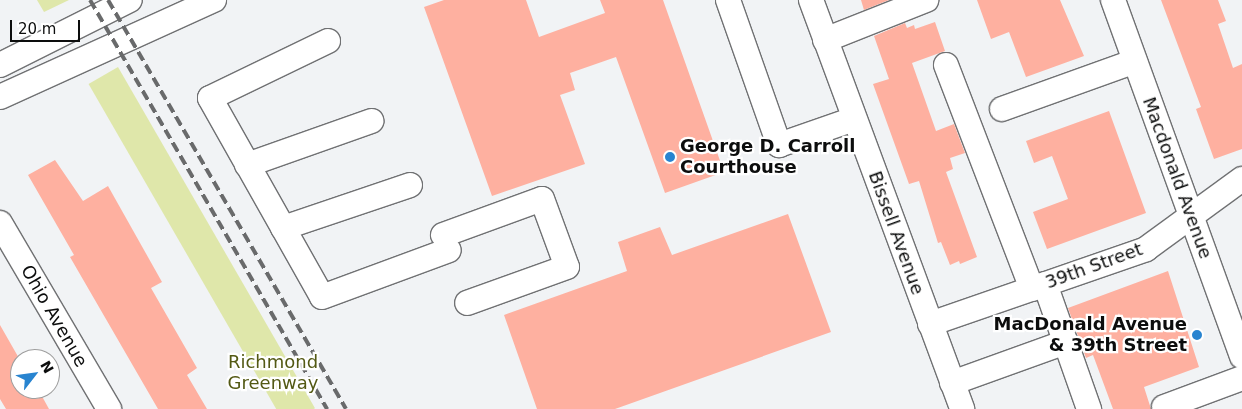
<!DOCTYPE html>
<html>
<head>
<meta charset="utf-8">
<style>
  body { margin:0 }
  #map { position:relative; width:1242px; height:409px; overflow:hidden; background:#f1f3f5; font-family:"DejaVu Sans",sans-serif }
  div>[style] { position:absolute }
  .green>* { inset:0; background:#dfe7aa; transform-origin:0 0 }
  .building>* { inset:0; background:#feb0a0 }
  .roads { filter:drop-shadow(1px 0 #707173) drop-shadow(-1px 0 #707173) drop-shadow(0 1px #707173) drop-shadow(0 -1px #707173) }
  .minor>* { height:24px; margin:-12px; padding:0 12px; transform-origin:12px; border-radius:12px; background:#fff }
  .rail>* { height:4px; margin-top:-2px; transform-origin:0; background:repeating-linear-gradient(90deg,#696a6b 0 10px,transparent 0 15px) }
  .dots>* { width:14px; height:14px; translate:-50% -50%; box-sizing:border-box; border:2px solid #fff; border-radius:50% }
  span { translate:-50% -50%; white-space:nowrap; text-align:center; line-height:1.15; -webkit-text-stroke:4.5px #fff; paint-order:stroke }
  .poi-label { font-size:18px; color:#0c0d0d; font-weight:700 }
  .left { translate:0 -50%; text-align:left }
  .right { translate:-100% -50%; text-align:right }
  .street-label { font-size:18px; color:#0c0d0d }
  .park-label { font-size:18px; color:#535914 }
  .north { position:absolute; left:10px; top:349px; width:50px; height:50px; box-sizing:border-box; background:#fff; border:1px solid #9e9e9e; border-radius:50%; rotate:60deg; font-size:14px; font-weight:700; line-height:20px; text-align:center; color:#0c0d0d }
  .north::after { content:''; display:block; margin:auto; width:18px; height:22px; background:#2884d0; clip-path:polygon(50% 0,100% 100%,50% 72%,0 100%) }
  .scale { position:absolute; left:10px; top:20px; width:70px; height:22px; box-sizing:border-box; border:2px solid #0c0d0d; border-top:0; padding-left:6px; font-size:15px; line-height:18px; white-space:nowrap; color:#0c0d0d; -webkit-text-stroke:4px #fff; paint-order:stroke }
</style>
</head>
<body>
<div id="map">
  <div class="green">
    <div style="clip-path:polygon(37px 0,69px 0,44px 12px)"></div>
    <div style="left:118px;top:67px;width:394px;height:34px;rotate:60deg"></div>
  </div>
  <div class="building">
    <div style="clip-path:polygon(444px 0,526px 0,539px 37px,605px 13px,600px 0,663px 0,724px 172px,665px 193px,616px 57px,570px 73px,575px 90px,560px 95px,585px 164px,492px 196px,424px 7px)"></div>
    <div style="clip-path:polygon(861px 0,889px 0,864px 10px)"></div>
    <div style="clip-path:polygon(977px 0,1060px 0,1084px 56px,1026px 77px,1009px 32px,991px 39px)"></div>
    <div style="clip-path:polygon(1161px 0,1218px 0,1226px 21px,1218px 24px,1233px 68px,1242px 64px,1242px 149px,1214px 159px,1196px 109px,1201px 107px)"></div>
    <div style="clip-path:polygon(935px 22px,945px 51px,912px 63px,936px 131px,954px 124px,965px 153px,950px 158px,953px 169px,946px 172px,977px 257px,960px 264px,959px 261px,950px 265px,941px 242px,938px 243px,919px 181px,909px 184px,873px 84px,889px 79px,874px 36px,905px 23px,907px 28px,914px 25px,915px 29px)"></div>
    <div style="clip-path:polygon(1109px 111px,1146px 213px,1047px 249px,1033px 212px,1068px 199px,1052px 156px,1034px 163px,1026px 141px)"></div>
    <div style="clip-path:polygon(55px 160px,83px 201px,108px 186px,162px 282px,151px 288px,197px 368px,187px 375px,207px 409px,158px 409px,70px 257px,74px 255px,28px 175px)"></div>
    <div style="clip-path:polygon(788px 214px,831px 332px,615px 409px,537px 409px,504px 315px,627px 271px,618px 242px,660px 227px,672px 255px)"></div>
    <div style="clip-path:polygon(1168px 271px,1199px 367px,1144px 387px,1151px 409px,1113px 409px,1093px 355px,1086px 358px,1068px 308px)"></div>
    <div style="clip-path:polygon(0 325px,20px 360px,20px 389px,38px 389px,49px 409px,6px 409px,0 399px)"></div>
  </div>
  <div class="roads">
    <div class="minor">
      <div style="left:728px;top:0;width:154px;rotate:70.6deg"></div>
      <div style="left:779px;top:145px;width:79px;rotate:-19.1deg"></div>
      <div style="left:811px;top:0;width:436px;rotate:69.7deg"></div>
      <div style="left:1113px;top:0;width:379px;rotate:70.1deg"></div>
      <div style="left:825px;top:40px;width:109px;rotate:-21.6deg"></div>
      <div style="left:328px;top:41px;width:131px;rotate:154.2deg"></div>
      <div style="left:210px;top:98px;width:228px;rotate:60.6deg"></div>
      <div style="left:322px;top:297px;width:135px;rotate:-20.3deg"></div>
      <div style="left:0;top:65px;width:145px;rotate:-26.6deg"></div>
      <div style="left:946px;top:65px;width:240px;rotate:69deg"></div>
      <div style="left:0;top:97px;width:235px;rotate:-24.4deg"></div>
      <div style="left:1002px;top:109px;width:141px;rotate:-19.8deg"></div>
      <div style="left:247px;top:165px;width:132px;rotate:-19.5deg"></div>
      <div style="left:0;top:223px;width:216px;rotate:59.6deg"></div>
      <div style="left:283px;top:228px;width:134px;rotate:-18.7deg"></div>
      <div style="left:443px;top:235px;width:105px;rotate:-20deg"></div>
      <div style="left:542px;top:199px;width:72px;rotate:69.8deg"></div>
      <div style="left:567px;top:267px;width:106px;rotate:160.2deg"></div>
      <div style="left:1045px;top:284px;width:133px;rotate:70.6deg"></div>
      <div style="left:930px;top:324px;width:229px;rotate:-19.1deg"></div>
      <div style="left:1146px;top:249px;width:119px;rotate:-36.1deg"></div>
      <div style="left:952px;top:383px;width:121px;rotate:-19.8deg"></div>
      <div style="left:1164px;top:407px;width:83px;rotate:-20.4deg"></div>
    </div>
  </div>
  <div class="rail">
    <div style="left:90px;top:0;width:473px;rotate:59.9deg"></div>
    <div style="left:108px;top:0;width:473px;rotate:59.8deg"></div>
  </div>
  <div class="dots">
    <div style="left:670px;top:157px;background:#2884d0"></div>
    <div style="left:1197px;top:335px;background:#2884d0"></div>
  </div>
  <div class="poi-label">
    <span class="left" style="left:680px;top:157px">George D. Carroll<br>Courthouse</span>
    <span class="right" style="left:1187px;top:335px">MacDonald Avenue<br>&amp; 39th Street</span>
  </div>
  <div class="street-label">
    <span style="left:1177px;top:178px;rotate:70deg">Macdonald Avenue</span>
    <span style="left:896px;top:233px;rotate:70deg">Bissell Avenue</span>
    <span style="left:1094px;top:266px;rotate:-20deg">39th Street</span>
    <span style="left:54px;top:316px;rotate:60deg">Ohio Avenue</span>
  </div>
  <div class="park-label">
    <span style="left:273px;top:373px">Richmond<br>Greenway</span>
  </div>
  <div class="north">N</div>
  <div class="scale">20 m</div>
</div>
</body>
</html>
